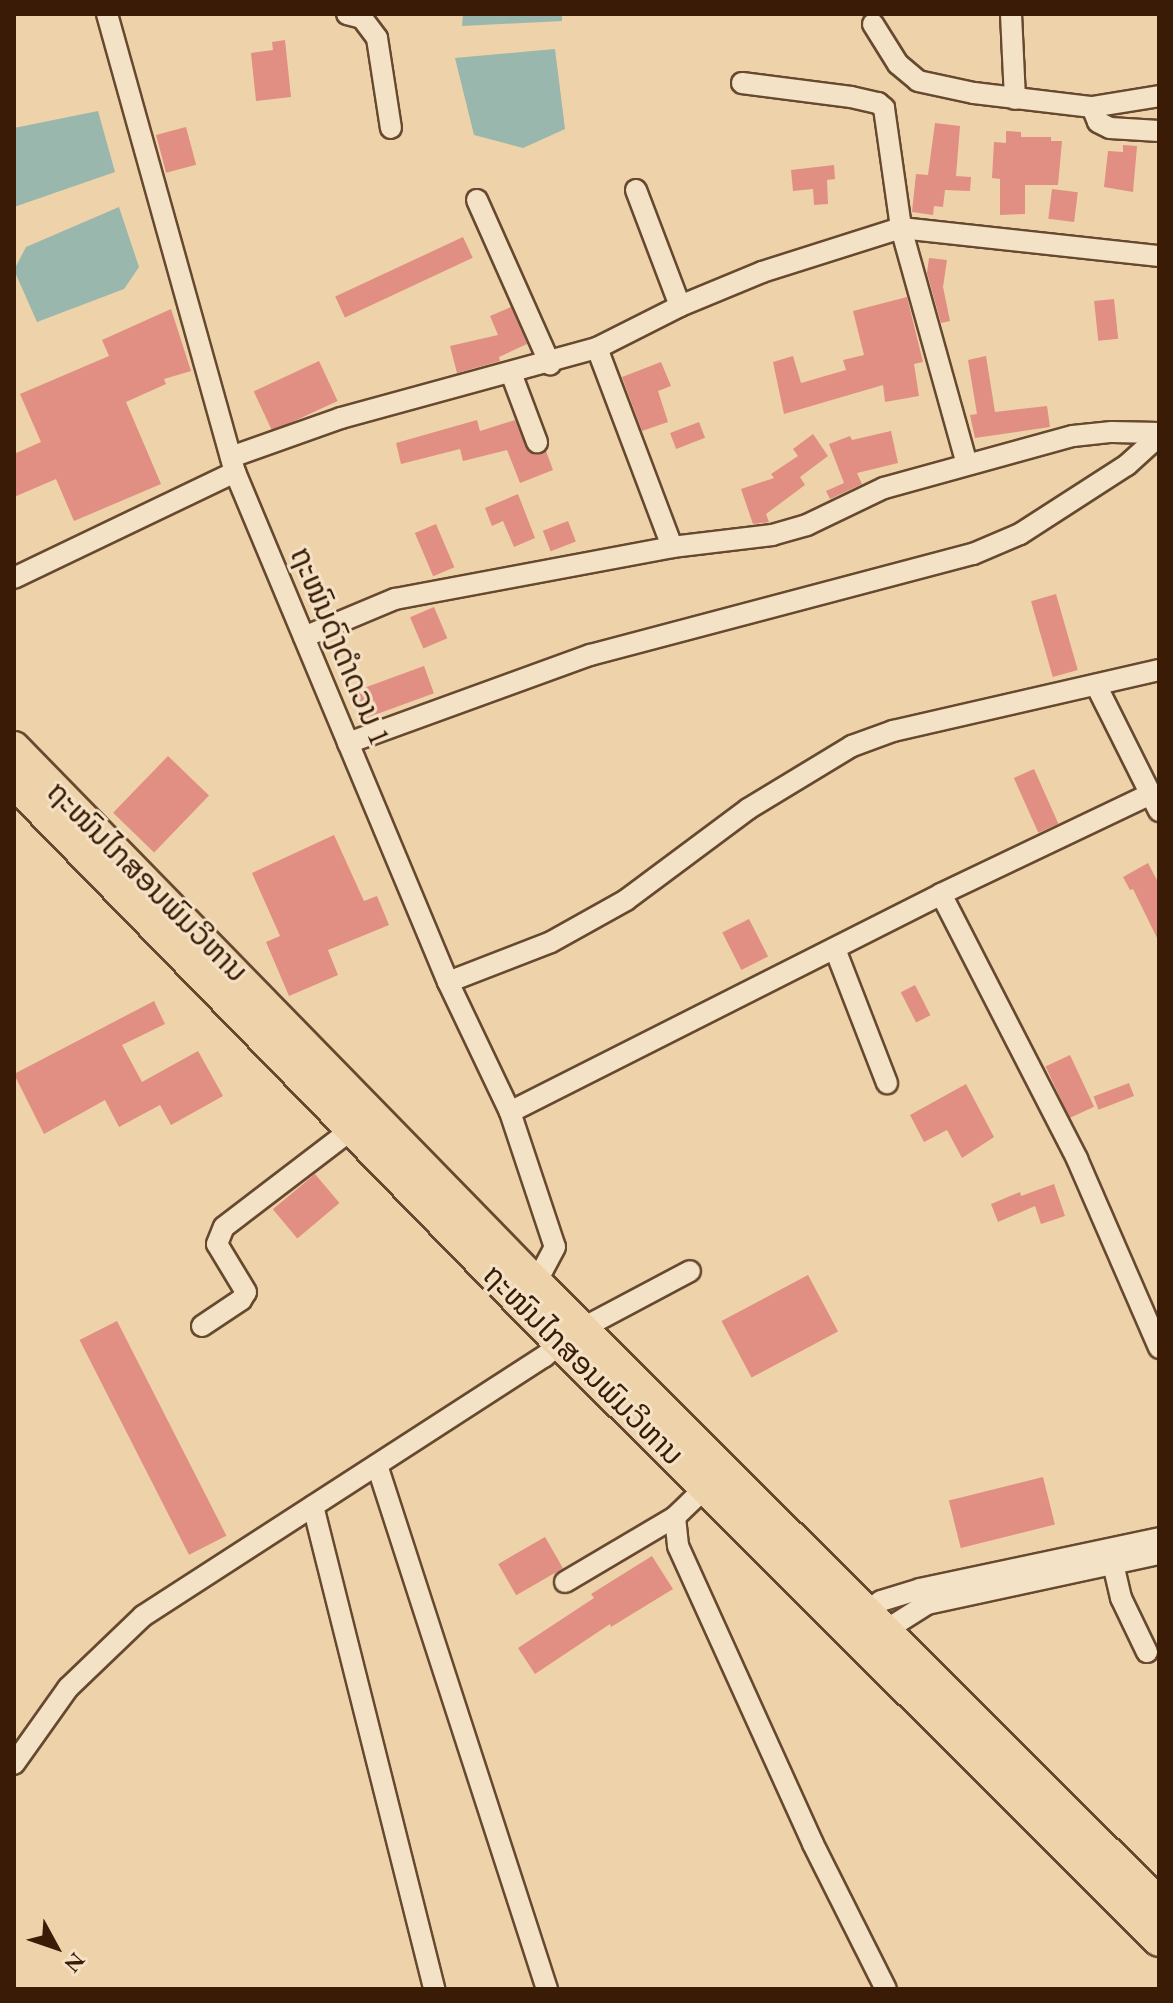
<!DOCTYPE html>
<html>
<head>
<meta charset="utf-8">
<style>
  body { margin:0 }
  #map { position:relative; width:1173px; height:2003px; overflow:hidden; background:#eed2a9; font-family:"EB Garamond","Noto Sans Lao",serif }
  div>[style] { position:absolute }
  .water>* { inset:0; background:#99b7ac }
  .building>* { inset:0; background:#e08f82; transform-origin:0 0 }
  .roads { filter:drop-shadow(2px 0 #66492f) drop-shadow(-2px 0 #66492f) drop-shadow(0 2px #66492f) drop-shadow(0 -2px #66492f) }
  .minor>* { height:20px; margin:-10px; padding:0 10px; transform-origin:10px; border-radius:10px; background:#f4e2c7 }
  .highway>* { height:30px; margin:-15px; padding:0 15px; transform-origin:15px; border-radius:15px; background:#eed2a9 }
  span { translate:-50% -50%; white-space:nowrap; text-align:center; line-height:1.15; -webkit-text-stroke:6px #f4e2c7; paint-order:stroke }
  .street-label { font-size:30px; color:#391b06 }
  .frame { position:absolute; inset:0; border:16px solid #391b06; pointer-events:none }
  .north { position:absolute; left:16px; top:1907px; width:80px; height:80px; -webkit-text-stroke:6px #f4e2c7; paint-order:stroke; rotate:130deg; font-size:22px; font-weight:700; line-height:32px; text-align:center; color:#391b06 }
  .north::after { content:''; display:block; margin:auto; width:28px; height:36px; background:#391b06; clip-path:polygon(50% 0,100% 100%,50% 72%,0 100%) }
</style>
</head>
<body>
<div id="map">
  <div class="water">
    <div style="clip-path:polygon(463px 14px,562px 14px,562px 21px,462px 26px)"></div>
    <div style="clip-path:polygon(555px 49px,565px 129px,523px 148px,474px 135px,455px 58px)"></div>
    <div style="clip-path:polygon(98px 111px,115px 172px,14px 207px,14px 128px)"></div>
    <div style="clip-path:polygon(119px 207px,139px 267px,124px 289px,37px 322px,14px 270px,26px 247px)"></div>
  </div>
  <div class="building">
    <div style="clip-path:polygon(285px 40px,291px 97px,256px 101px,251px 53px,273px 50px,272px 42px)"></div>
    <div style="clip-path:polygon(935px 123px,960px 126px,956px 176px,971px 177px,970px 191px,945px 190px,943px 207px,934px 206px,933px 215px,912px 212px,916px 174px,928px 175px)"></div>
    <div style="left:186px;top:127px;width:39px;height:31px;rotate:75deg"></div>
    <div style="clip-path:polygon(1006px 131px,1021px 132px,1021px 137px,1051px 137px,1051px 141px,1062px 141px,1058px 185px,1025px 185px,1025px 214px,1000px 215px,1000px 179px,992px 178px,994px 142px,1006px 143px)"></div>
    <div style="clip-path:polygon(1123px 145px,1137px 146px,1133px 192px,1104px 187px,1108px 151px,1123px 152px)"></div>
    <div style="clip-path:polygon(834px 165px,835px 179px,827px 180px,828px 204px,814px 205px,813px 189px,793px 191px,791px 170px)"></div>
    <div style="left:1052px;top:189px;width:26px;height:30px;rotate:7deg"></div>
    <div style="left:463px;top:237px;width:23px;height:141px;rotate:65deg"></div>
    <div style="clip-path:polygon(929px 258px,947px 260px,943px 287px,950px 321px,941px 323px,927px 273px)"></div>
    <div style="clip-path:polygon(907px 297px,923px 362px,914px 364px,919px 396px,885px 402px,883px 385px,784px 414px,773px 362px,793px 356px,801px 383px,846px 370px,843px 360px,864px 355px,853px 311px)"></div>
    <div style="left:1114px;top:299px;width:40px;height:20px;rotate:84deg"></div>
    <div style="clip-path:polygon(511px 307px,527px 344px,499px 357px,500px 361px,457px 373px,450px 346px,498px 335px,490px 316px)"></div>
    <div style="clip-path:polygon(171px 309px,191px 371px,164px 379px,166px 384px,126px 402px,161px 484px,74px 521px,56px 479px,14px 497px,14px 454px,41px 442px,20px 394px,109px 356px,102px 340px)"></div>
    <div style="clip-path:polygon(986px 356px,995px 412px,1047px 406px,1050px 427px,975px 438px,970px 415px,977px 414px,968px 360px)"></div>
    <div style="left:319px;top:361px;width:44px;height:72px;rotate:65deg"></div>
    <div style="clip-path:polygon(661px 362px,671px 386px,658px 391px,668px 422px,642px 431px,622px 377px)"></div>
    <div style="clip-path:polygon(477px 420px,480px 431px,515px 420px,528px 451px,536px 455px,546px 451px,553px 470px,520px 483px,507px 450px,463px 461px,460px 449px,401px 464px,396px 443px)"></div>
    <div style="left:699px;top:422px;width:17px;height:31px;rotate:69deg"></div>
    <div style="clip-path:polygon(891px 431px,898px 463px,857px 473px,862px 484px,830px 499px,826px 491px,844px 483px,829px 444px,850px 436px,852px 440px)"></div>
    <div style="clip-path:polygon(813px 434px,828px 456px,800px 477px,805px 485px,766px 514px,769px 522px,753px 524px,741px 489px,774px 478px,771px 474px,798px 456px,793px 449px)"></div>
    <div style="clip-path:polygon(518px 494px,535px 538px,514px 547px,503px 521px,492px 526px,485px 508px)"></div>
    <div style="left:568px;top:521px;width:22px;height:27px;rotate:69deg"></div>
    <div style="left:436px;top:524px;width:47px;height:23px;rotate:67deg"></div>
    <div style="left:1056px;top:594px;width:79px;height:26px;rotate:74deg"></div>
    <div style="left:434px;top:607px;width:34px;height:26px;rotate:67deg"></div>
    <div style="left:424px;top:666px;width:29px;height:72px;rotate:70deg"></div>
    <div style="left:168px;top:756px;width:57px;height:79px;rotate:44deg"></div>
    <div style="left:1034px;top:769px;width:60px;height:22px;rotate:66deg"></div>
    <div style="clip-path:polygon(334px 835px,364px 901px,377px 896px,389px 925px,328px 950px,338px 975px,289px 996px,266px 942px,280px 936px,252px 873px)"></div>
    <div style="clip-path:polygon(1148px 863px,1159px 884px,1159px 942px,1133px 889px,1130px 890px,1123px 877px)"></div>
    <div style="left:749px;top:919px;width:42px;height:30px;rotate:63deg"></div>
    <div style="left:915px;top:985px;width:34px;height:16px;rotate:63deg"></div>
    <div style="clip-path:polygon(154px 1001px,165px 1024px,122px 1045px,142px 1082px,198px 1051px,223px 1096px,171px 1125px,160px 1105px,119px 1127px,105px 1100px,44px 1134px,14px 1074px)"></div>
    <div style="left:1070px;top:1055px;width:57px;height:27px;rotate:65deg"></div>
    <div style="left:1129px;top:1083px;width:14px;height:38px;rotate:69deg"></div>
    <div style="clip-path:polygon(966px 1084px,994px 1137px,962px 1158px,947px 1130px,924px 1142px,910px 1115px)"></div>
    <div style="left:315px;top:1174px;width:38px;height:55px;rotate:50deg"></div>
    <div style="clip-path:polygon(1054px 1184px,1065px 1216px,1041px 1224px,1035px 1206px,998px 1222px,991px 1204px,1020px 1192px,1021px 1196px)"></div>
    <div style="left:808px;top:1275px;width:64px;height:98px;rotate:62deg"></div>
    <div style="left:117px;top:1321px;width:241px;height:42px;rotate:63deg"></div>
    <div style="left:1043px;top:1477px;width:49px;height:97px;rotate:76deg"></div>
    <div style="left:545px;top:1537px;width:36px;height:54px;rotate:60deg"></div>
    <div style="clip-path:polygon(652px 1556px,673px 1589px,611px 1627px,610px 1624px,535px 1674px,518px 1648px,594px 1598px,591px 1594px)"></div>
  </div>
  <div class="roads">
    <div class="minor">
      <div style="left:107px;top:14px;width:476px;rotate:74.4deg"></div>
      <div style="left:235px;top:472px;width:553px;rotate:67.33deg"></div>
      <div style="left:448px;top:982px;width:144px;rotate:64.5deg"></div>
      <div style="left:510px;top:1112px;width:142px;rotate:71.6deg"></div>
      <div style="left:555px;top:1247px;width:40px;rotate:118deg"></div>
      <div style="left:347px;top:14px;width:16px;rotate:15deg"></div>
      <div style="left:362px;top:18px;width:25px;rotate:53deg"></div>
      <div style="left:377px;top:38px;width:91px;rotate:81.2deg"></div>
      <div style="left:1011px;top:14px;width:85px;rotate:87.3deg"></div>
      <div style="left:873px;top:24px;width:47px;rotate:58deg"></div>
      <div style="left:898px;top:64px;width:26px;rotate:40deg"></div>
      <div style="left:918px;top:81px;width:57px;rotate:12.1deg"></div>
      <div style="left:974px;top:93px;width:119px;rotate:6.8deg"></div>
      <div style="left:1092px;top:107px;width:68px;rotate:-9.3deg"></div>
      <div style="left:742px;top:83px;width:110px;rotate:7.3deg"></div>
      <div style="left:851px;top:97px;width:28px;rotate:13deg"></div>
      <div style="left:878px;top:103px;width:8px;rotate:40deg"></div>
      <div style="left:884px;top:108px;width:121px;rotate:81.9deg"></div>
      <div style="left:901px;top:228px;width:245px;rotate:74.4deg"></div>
      <div style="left:1092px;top:107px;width:16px;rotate:68deg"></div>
      <div style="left:1098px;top:122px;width:13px;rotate:27deg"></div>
      <div style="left:1110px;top:128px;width:49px;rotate:3.5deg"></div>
      <div style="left:636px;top:190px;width:124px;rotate:69.2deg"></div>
      <div style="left:477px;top:200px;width:180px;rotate:66deg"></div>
      <div style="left:597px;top:348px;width:213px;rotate:69.3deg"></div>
      <div style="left:511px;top:373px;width:74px;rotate:69.4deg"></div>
      <div style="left:231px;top:457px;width:117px;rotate:-19.5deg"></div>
      <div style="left:341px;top:418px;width:265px;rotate:-15.3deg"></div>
      <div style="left:597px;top:348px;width:93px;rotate:-26.8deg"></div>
      <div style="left:680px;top:306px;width:89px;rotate:-22.5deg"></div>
      <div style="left:762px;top:272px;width:146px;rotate:-17.6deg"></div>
      <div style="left:901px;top:228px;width:260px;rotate:6.2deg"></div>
      <div style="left:14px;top:578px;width:245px;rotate:-25.6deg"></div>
      <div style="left:304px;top:637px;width:99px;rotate:-22.7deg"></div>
      <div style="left:395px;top:599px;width:282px;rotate:-10.6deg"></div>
      <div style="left:672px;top:547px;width:101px;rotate:-6.8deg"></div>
      <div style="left:772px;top:535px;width:36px;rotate:-16deg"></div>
      <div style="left:807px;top:525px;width:85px;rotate:-25.7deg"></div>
      <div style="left:884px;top:488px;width:196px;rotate:-15.4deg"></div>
      <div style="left:1073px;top:436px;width:39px;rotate:-6deg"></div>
      <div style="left:1112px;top:432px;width:47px;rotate:1.2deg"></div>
      <div style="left:1096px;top:685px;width:141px;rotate:63.4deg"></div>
      <div style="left:348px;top:743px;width:258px;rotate:-20deg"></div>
      <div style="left:590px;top:655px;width:396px;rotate:-14.8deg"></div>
      <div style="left:973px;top:554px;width:51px;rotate:-23.1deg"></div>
      <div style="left:1020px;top:534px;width:127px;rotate:-32.8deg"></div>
      <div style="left:1127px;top:465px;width:43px;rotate:-42.2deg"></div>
      <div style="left:941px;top:894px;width:298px;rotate:62.8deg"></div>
      <div style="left:1077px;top:1159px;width:206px;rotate:66.5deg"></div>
      <div style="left:835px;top:949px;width:144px;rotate:68.8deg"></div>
      <div style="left:448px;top:982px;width:110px;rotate:-21.2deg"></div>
      <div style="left:551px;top:942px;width:86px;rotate:-29.2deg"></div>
      <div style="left:626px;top:900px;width:152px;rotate:-36.7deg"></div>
      <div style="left:748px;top:809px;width:122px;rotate:-31.2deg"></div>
      <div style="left:852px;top:746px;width:44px;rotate:-20.1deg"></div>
      <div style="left:893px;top:731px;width:273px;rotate:-12.9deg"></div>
      <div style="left:510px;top:1112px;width:483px;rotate:-26.8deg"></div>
      <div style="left:941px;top:894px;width:233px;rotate:-25.5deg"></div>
      <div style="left:202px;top:1326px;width:47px;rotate:-33.7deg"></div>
      <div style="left:241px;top:1300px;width:9px;rotate:-58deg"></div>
      <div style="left:246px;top:1292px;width:56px;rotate:-121.1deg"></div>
      <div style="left:217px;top:1244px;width:18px;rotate:-68deg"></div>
      <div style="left:224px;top:1227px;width:161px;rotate:-37.4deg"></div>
      <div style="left:583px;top:1328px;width:121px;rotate:-28deg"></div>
      <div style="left:377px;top:1465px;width:551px;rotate:72.03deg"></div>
      <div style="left:705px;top:1488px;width:42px;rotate:136deg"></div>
      <div style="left:675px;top:1517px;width:29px;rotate:84deg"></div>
      <div style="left:678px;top:1546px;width:327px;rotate:65.6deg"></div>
      <div style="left:813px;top:1844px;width:162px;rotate:63.3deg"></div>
      <div style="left:313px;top:1506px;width:498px;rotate:75.9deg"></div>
      <div style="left:1110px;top:1551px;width:48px;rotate:76.8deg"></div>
      <div style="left:1121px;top:1598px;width:60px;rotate:64.3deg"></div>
      <div style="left:565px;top:1582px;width:128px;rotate:-30.6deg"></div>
      <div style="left:857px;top:1618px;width:29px;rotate:-35deg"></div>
      <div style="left:881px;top:1601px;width:41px;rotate:-17.1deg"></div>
      <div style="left:920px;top:1589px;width:244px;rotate:-12deg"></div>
      <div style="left:878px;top:1635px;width:58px;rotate:-32.3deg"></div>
      <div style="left:927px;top:1604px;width:237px;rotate:-12.2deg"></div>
      <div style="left:14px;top:1764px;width:93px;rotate:-54.6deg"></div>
      <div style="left:68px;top:1688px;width:104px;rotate:-43.8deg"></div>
      <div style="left:143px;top:1616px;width:477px;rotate:-32.9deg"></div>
      <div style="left:544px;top:1357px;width:21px;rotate:-43deg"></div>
    </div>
    <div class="highway">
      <div style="left:14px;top:747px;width:747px;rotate:45.7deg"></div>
      <div style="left:536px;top:1282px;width:880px;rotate:44.91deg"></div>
      <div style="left:14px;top:783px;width:781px;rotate:45.78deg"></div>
      <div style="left:559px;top:1343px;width:847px;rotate:44.9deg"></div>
    </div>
  </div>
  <div class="street-label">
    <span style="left:340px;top:646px;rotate:67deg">ຖະໜົນດົງດຳດວນ 1</span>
    <span style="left:147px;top:882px;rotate:45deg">ຖະໜົນໄກສອນພົມວິຫານ</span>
    <span style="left:583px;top:1365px;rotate:45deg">ຖະໜົນໄກສອນພົມວິຫານ</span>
  </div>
  <div class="frame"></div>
  <div class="north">N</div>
</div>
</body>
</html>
